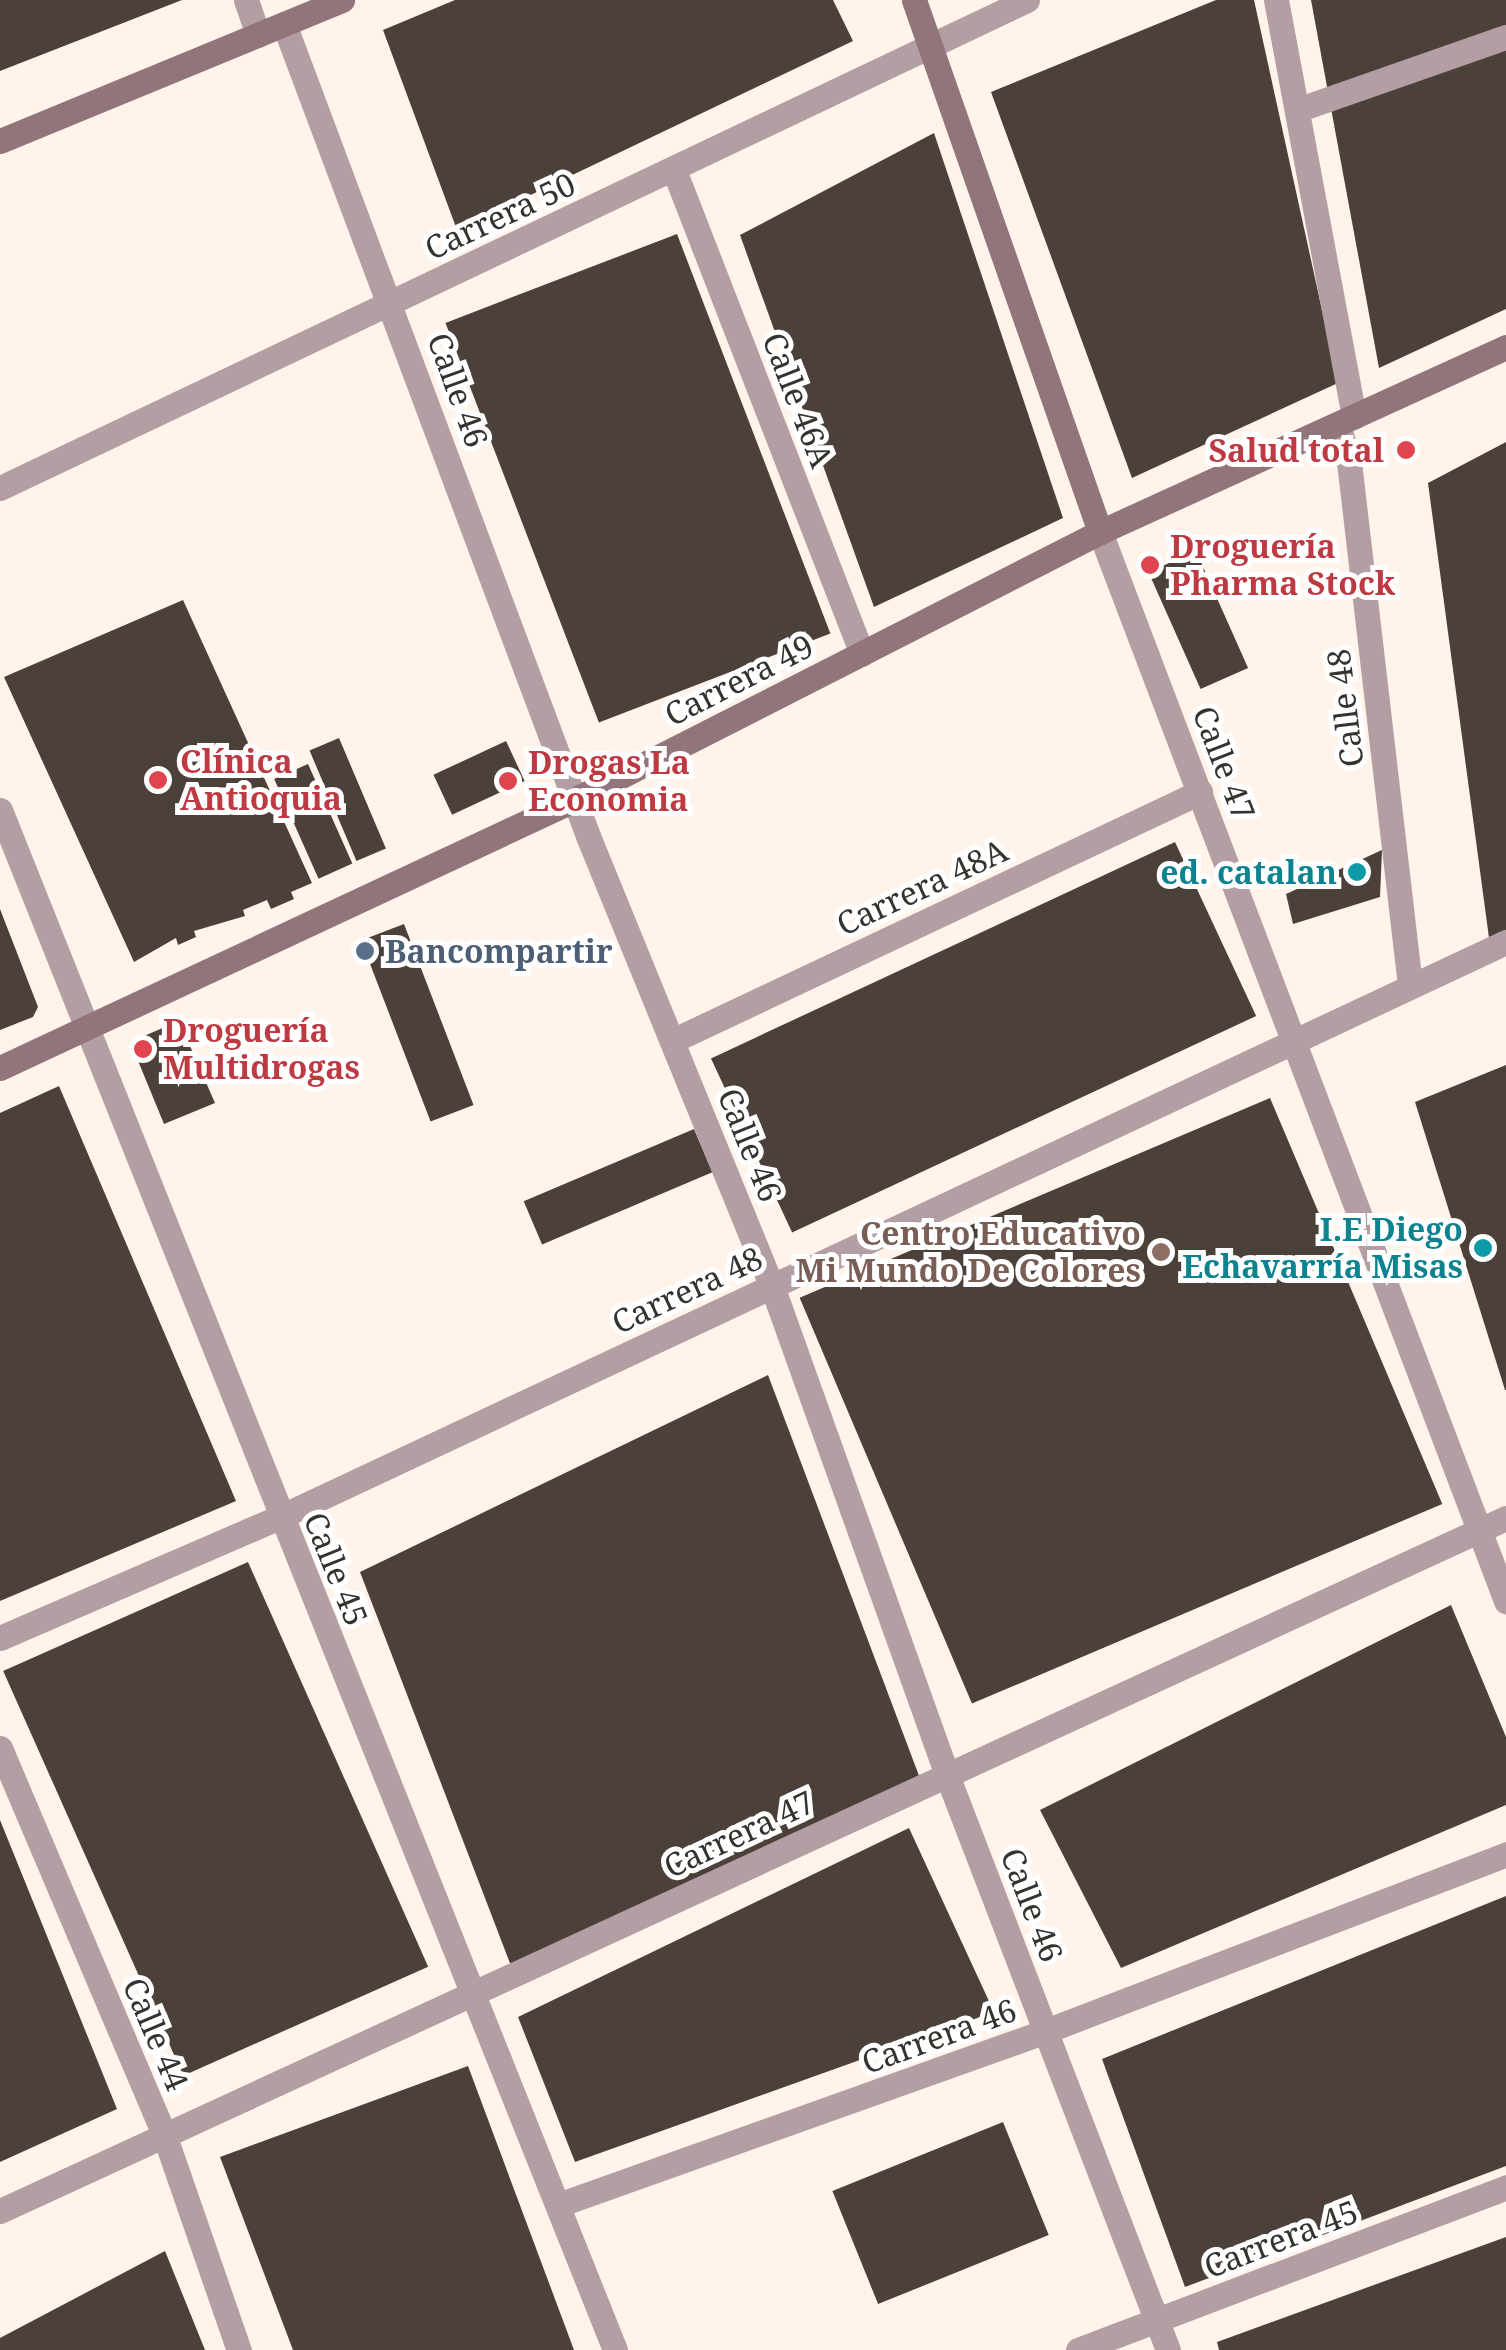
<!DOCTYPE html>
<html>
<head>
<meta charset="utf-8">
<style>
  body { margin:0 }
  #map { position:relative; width:1506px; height:2350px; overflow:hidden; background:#fff3ea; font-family:"Noto Serif",serif }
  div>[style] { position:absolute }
  .building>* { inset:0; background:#4b413a; transform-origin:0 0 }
  .street>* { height:25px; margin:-12.5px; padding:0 12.5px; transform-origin:12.5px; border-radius:12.5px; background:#b39ea3 }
  .secondary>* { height:25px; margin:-12.5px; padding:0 12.5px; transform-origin:12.5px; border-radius:12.5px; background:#92747b }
  .dots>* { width:28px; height:28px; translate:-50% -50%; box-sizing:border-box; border:5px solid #fff; border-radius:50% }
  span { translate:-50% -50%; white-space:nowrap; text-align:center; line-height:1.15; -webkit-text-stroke:10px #fff; paint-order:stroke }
  .street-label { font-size:32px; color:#36322e }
  .health-label { font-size:32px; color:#be3a42; font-weight:700 }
  .right { translate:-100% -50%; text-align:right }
  .left { translate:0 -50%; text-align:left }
  .culture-label { font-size:32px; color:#0d838f; font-weight:700 }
  .service-label { font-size:32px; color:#4e5e75; font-weight:700 }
  .education-label { font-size:32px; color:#785e54; font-weight:700 }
</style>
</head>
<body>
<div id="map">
  <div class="building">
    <div style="clip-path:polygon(0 0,182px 0,0 71px)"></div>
    <div style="clip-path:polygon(455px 0,833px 0,853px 41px,457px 230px,383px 30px)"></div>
    <div style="clip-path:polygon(1216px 0,1254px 0,1338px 383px,1132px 478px,991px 92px)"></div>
    <div style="clip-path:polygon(1311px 0,1506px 0,1506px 309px,1379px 368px)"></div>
    <div style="clip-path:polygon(934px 133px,1063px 518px,874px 607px,740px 235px)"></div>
    <div style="left:677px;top:234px;width:428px;height:248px;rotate:69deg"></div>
    <div style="clip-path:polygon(1506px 442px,1506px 930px,1489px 938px,1428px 483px)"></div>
    <div style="left:1196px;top:551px;width:128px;height:52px;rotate:66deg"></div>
    <div style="clip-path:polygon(183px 600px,312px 883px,291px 892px,294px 899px,271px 909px,267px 900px,243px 910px,245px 916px,194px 931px,196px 937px,178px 945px,176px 938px,134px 962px,4px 677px)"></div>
    <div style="left:339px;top:738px;width:120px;height:32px;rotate:67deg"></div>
    <div style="left:506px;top:741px;width:44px;height:80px;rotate:65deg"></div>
    <div style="left:308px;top:764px;width:109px;height:37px;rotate:66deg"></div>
    <div style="left:1175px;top:842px;width:192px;height:512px;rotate:65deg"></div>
    <div style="clip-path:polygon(1382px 850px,1380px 897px,1293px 924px,1286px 894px)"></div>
    <div style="clip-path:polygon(0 909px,38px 1007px,33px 1017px,0 1030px)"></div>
    <div style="left:404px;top:924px;width:194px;height:46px;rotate:69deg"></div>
    <div style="clip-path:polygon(179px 1021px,215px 1103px,164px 1124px,134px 1051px,137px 1039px)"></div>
    <div style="clip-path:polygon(1506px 1065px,1506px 1390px,1505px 1390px,1415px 1102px)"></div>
    <div style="clip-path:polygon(59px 1086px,236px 1501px,0 1601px,0 1113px)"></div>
    <div style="left:1270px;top:1098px;width:441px;height:511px;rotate:67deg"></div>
    <div style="left:694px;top:1129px;width:47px;height:185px;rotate:67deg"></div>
    <div style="clip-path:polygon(768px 1375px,921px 1781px,513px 1971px,360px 1572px)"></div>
    <div style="left:248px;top:1562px;width:443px;height:268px;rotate:66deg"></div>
    <div style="clip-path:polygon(1451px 1605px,1506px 1737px,1506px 1805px,1121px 1968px,1040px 1810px)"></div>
    <div style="clip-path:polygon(0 1820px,117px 2109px,0 2162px)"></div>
    <div style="clip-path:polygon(909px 1828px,994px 2012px,575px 2162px,518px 2017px)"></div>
    <div style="clip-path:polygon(1506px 1896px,1506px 2166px,1185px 2287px,1102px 2059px)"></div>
    <div style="clip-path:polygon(468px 2066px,574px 2350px,293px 2350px,220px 2157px)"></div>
    <div style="left:1003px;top:2122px;width:122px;height:184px;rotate:68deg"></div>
    <div style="clip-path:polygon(1506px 2237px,1506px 2350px,1219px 2350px,1217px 2342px)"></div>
    <div style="clip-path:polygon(165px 2251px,205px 2350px,0 2350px,0 2338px)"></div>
  </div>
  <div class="street">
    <div style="left:246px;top:0;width:37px;rotate:71deg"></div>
    <div style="left:1276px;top:0;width:424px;rotate:79.4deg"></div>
    <div style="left:284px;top:24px;width:867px;rotate:69.47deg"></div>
    <div style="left:588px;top:836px;width:486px;rotate:67.8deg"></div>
    <div style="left:772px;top:1286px;width:519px;rotate:70.31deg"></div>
    <div style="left:947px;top:1775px;width:616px;rotate:68.98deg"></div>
    <div style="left:1297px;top:110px;width:221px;rotate:-19.3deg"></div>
    <div style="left:674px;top:170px;width:519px;rotate:68.77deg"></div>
    <div style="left:1338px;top:424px;width:40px;rotate:74deg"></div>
    <div style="left:1349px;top:462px;width:527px;rotate:83.35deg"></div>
    <div style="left:0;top:488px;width:1137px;rotate:-25.42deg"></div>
    <div style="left:1100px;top:532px;width:1144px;rotate:69.2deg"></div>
    <div style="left:0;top:810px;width:1658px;rotate:68.23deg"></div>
    <div style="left:672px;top:1041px;width:584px;rotate:-25.25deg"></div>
    <div style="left:0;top:1638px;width:305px;rotate:-23.4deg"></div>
    <div style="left:280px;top:1517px;width:1354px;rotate:-25.13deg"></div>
    <div style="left:0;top:1748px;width:419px;rotate:67deg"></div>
    <div style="left:164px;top:2134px;width:229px;rotate:70.9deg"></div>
    <div style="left:558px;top:2205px;width:518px;rotate:-19.62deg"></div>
    <div style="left:1046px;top:2031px;width:493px;rotate:-21deg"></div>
    <div style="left:0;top:2211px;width:1658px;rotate:-24.71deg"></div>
    <div style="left:1078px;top:2350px;width:458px;rotate:-20.8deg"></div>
  </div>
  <div class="secondary">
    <div style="left:914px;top:0;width:564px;rotate:70.73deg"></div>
    <div style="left:0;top:141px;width:370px;rotate:-22.4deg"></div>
    <div style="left:0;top:1068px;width:633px;rotate:-25.03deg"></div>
    <div style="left:574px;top:800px;width:590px;rotate:-27deg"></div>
    <div style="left:1100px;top:532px;width:446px;rotate:-24.5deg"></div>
  </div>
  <div class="dots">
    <div style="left:1406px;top:450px;background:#e0444e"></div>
    <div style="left:1150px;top:565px;background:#e0444e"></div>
    <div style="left:158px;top:780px;background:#e0444e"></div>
    <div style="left:508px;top:781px;background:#e0444e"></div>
    <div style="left:1357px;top:872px;background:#0f9aa8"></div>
    <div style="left:365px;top:951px;background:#5c6f8a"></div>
    <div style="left:143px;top:1049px;background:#e0444e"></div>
    <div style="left:1483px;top:1248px;background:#0f9aa8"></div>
    <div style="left:1161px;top:1252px;background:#8d6e63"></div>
  </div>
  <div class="street-label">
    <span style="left:500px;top:216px;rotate:-25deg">Carrera 50</span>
    <span style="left:458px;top:390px;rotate:70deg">Calle 46</span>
    <span style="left:798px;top:400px;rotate:69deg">Calle 46A</span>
    <span style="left:739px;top:680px;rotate:-27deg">Carrera 49</span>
    <span style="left:1345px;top:708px;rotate:-97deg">Calle 48</span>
    <span style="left:1224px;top:763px;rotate:69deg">Calle 47</span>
    <span style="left:922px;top:887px;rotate:-25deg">Carrera 48A</span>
    <span style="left:750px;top:1145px;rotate:68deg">Calle 46</span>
    <span style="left:687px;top:1290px;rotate:-25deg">Carrera 48</span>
    <span style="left:336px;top:1569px;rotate:68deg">Calle 45</span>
    <span style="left:739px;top:1834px;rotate:-25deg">Carrera 47</span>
    <span style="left:1032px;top:1905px;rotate:69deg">Calle 46</span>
    <span style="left:156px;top:2034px;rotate:67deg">Calle 44</span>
    <span style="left:939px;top:2036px;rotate:-20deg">Carrera 46</span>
    <span style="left:1281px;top:2239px;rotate:-21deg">Carrera 45</span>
  </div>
  <div class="health-label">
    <span class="right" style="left:1384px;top:450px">Salud total</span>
    <span class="left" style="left:1170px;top:565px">Droguería<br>Pharma Stock</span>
    <span class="left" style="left:180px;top:780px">Clínica<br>Antioquia</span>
    <span class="left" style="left:528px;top:781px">Drogas La<br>Economia</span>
    <span class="left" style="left:163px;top:1049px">Droguería<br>Multidrogas</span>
  </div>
  <div class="culture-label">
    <span class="right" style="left:1337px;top:872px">ed. catalan</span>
    <span class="right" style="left:1463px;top:1248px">I.E Diego<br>Echavarría Misas</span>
  </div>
  <div class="service-label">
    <span class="left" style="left:385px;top:951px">Bancompartir</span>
  </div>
  <div class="education-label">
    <span class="right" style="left:1141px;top:1252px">Centro Educativo<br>Mi Mundo De Colores</span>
  </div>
</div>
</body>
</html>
